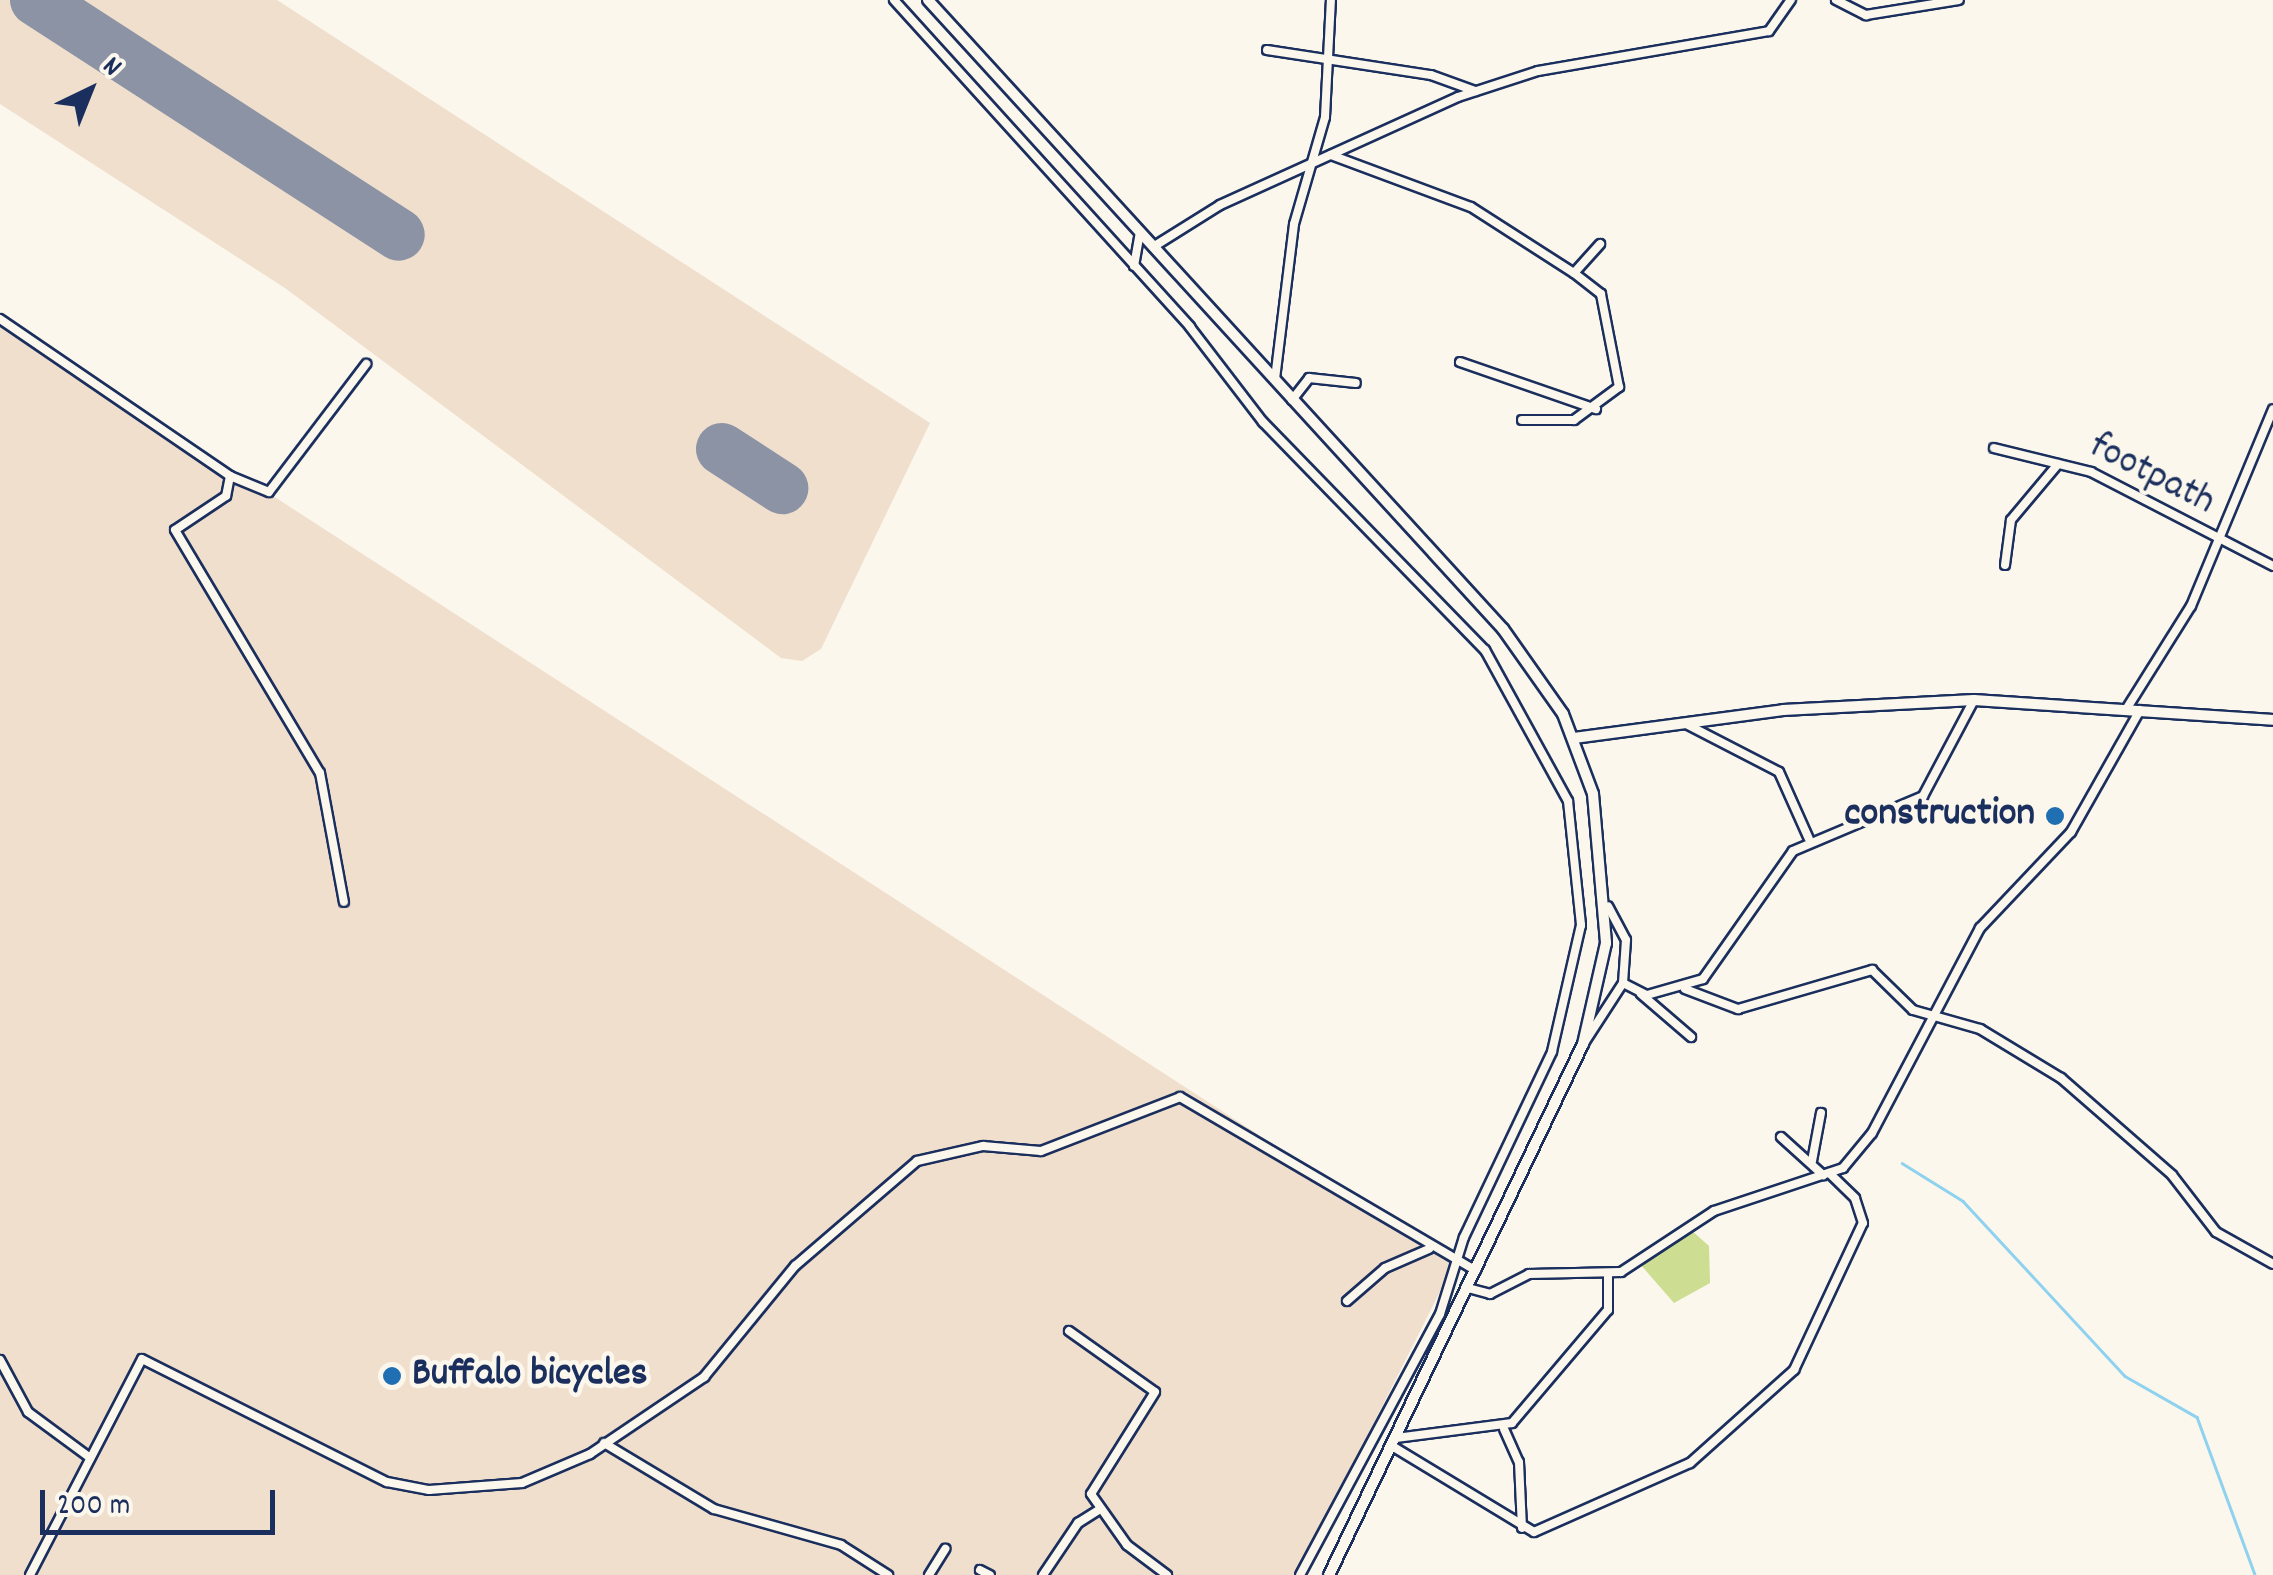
<!DOCTYPE html>
<html>
<head>
<meta charset="utf-8">
<style>
  body { margin:0 }
  #map { position:relative; width:2273px; height:1575px; overflow:hidden; background:#fbf7ec; font-family:Dekko,sans-serif }
  div>[style] { position:absolute }
  .built>* { inset:0; background:#f0dfcd }
  .green>* { inset:0; background:#cddd91 }
  .stream>* { height:2.5px; margin:-1.25px; padding:0 1.25px; transform-origin:1.25px; border-radius:1.25px; background:#8ed2ef }
  .runway>* { height:52px; margin:-26px; padding:0 26px; transform-origin:26px; border-radius:26px; background:#8b93a5 }
  .roads { filter:drop-shadow(2px 0 #1b2f5e) drop-shadow(-2px 0 #1b2f5e) drop-shadow(0 2px #1b2f5e) drop-shadow(0 -2px #1b2f5e) }
  .street>* { height:8px; margin:-4px; padding:0 4px; transform-origin:4px; border-radius:4px; background:#fbf7ec }
  .secondary>* { height:10px; margin:-5px; padding:0 5px; transform-origin:5px; border-radius:5px; background:#fbf7ec }
  .dots>* { width:28px; height:28px; translate:-50% -50%; box-sizing:border-box; border:5px solid #fbf7ec; border-radius:50% }
  span { translate:-50% -50%; white-space:nowrap; text-align:center; line-height:1.15; -webkit-text-stroke:9px #fbf7ec; paint-order:stroke }
  .street-label { font-size:40px; color:#1b2f5e }
  .poi-label { font-size:40px; color:#1b2f5e; font-weight:700 }
  .right { translate:-100% -50%; text-align:right }
  .left { translate:0 -50%; text-align:left }
  .north { position:absolute; left:40px; top:40px; width:100px; height:100px; -webkit-text-stroke:8px #fbf7ec; paint-order:stroke; rotate:43deg; font-size:28px; font-weight:700; line-height:40px; text-align:center; color:#1b2f5e }
  .north::after { content:''; display:block; margin:auto; width:35px; height:45px; background:#1b2f5e; clip-path:polygon(50% 0,100% 100%,50% 72%,0 100%) }
  .scale { position:absolute; left:40px; top:1490px; width:235px; height:45px; box-sizing:border-box; border:5px solid #1b2f5e; border-top:0; padding-left:12px; font-size:30px; line-height:35px; white-space:nowrap; color:#1b2f5e; -webkit-text-stroke:8px #fbf7ec; paint-order:stroke }
</style>
</head>
<body>
<div id="map">
  <div class="built">
    <div style="clip-path:polygon(0 0,277px 0,930px 423px,821px 649px,802px 661px,781px 658px,285px 288px,0 104px)"></div>
    <div style="clip-path:polygon(0 319px,1455px 1262px,1297px 1575px,0 1575px)"></div>
  </div>
  <div class="green">
    <div style="clip-path:polygon(1691px 1230px,1709px 1246px,1710px 1283px,1674px 1303px,1640px 1264px)"></div>
  </div>
  <div class="stream">
    <div style="left:1902px;top:1163px;width:72px;rotate:31.9deg"></div>
    <div style="left:1963px;top:1201px;width:238px;rotate:47.2deg"></div>
    <div style="left:2125px;top:1376px;width:83px;rotate:29.7deg"></div>
    <div style="left:2197px;top:1417px;width:168px;rotate:69.8deg"></div>
  </div>
  <div class="runway">
    <div style="left:36px;top:0;width:432px;rotate:32.9deg"></div>
    <div style="left:722px;top:449px;width:72px;rotate:33deg"></div>
  </div>
  <div class="roads">
    <div class="street">
      <div style="left:894px;top:0;width:441px;rotate:47.8deg"></div>
      <div style="left:1190px;top:327px;width:120px;rotate:52.5deg"></div>
      <div style="left:1263px;top:422px;width:318px;rotate:45.8deg"></div>
      <div style="left:1485px;top:650px;width:172px;rotate:61.2deg"></div>
      <div style="left:1568px;top:801px;width:125px;rotate:84deg"></div>
      <div style="left:1581px;top:925px;width:130px;rotate:102.9deg"></div>
      <div style="left:1552px;top:1052px;width:205px;rotate:115.4deg"></div>
      <div style="left:1464px;top:1237px;width:81px;rotate:107.3deg"></div>
      <div style="left:1440px;top:1314px;width:296px;rotate:118.2deg"></div>
      <div style="left:1836px;top:0;width:34px;rotate:27deg"></div>
      <div style="left:1866px;top:15px;width:94px;rotate:-9.2deg"></div>
      <div style="left:1267px;top:50px;width:166px;rotate:8.7deg"></div>
      <div style="left:1431px;top:75px;width:47px;rotate:20deg"></div>
      <div style="left:1331px;top:155px;width:149px;rotate:20.4deg"></div>
      <div style="left:1471px;top:207px;width:122px;rotate:32.7deg"></div>
      <div style="left:1574px;top:273px;width:39px;rotate:-48deg"></div>
      <div style="left:1153px;top:247px;width:79px;rotate:-32.1deg"></div>
      <div style="left:1220px;top:205px;width:261px;rotate:-24.4deg"></div>
      <div style="left:1458px;top:97px;width:84px;rotate:-18deg"></div>
      <div style="left:1538px;top:71px;width:234px;rotate:-9.8deg"></div>
      <div style="left:1769px;top:31px;width:38px;rotate:-55deg"></div>
      <div style="left:1134px;top:266px;width:34px;rotate:-80deg"></div>
      <div style="left:0;top:319px;width:278px;rotate:34.3deg"></div>
      <div style="left:230px;top:476px;width:20px;rotate:101deg"></div>
      <div style="left:226px;top:496px;width:61px;rotate:146.3deg"></div>
      <div style="left:175px;top:530px;width:283px;rotate:59.2deg"></div>
      <div style="left:320px;top:773px;width:131px;rotate:79.5deg"></div>
      <div style="left:1460px;top:362px;width:144px;rotate:19.1deg"></div>
      <div style="left:1275px;top:379px;width:156px;rotate:-83deg"></div>
      <div style="left:1294px;top:224px;width:111px;rotate:-73.8deg"></div>
      <div style="left:1325px;top:117px;width:117px;rotate:-87.1deg"></div>
      <div style="left:1292px;top:400px;width:28px;rotate:-52deg"></div>
      <div style="left:1309px;top:378px;width:47px;rotate:6.1deg"></div>
      <div style="left:1522px;top:420px;width:52px"></div>
      <div style="left:1574px;top:420px;width:56px;rotate:-36.3deg"></div>
      <div style="left:1619px;top:387px;width:95px;rotate:-101deg"></div>
      <div style="left:1601px;top:294px;width:34px;rotate:-142deg"></div>
      <div style="left:1994px;top:448px;width:100px;rotate:13.9deg"></div>
      <div style="left:2091px;top:472px;width:205px;rotate:27.3deg"></div>
      <div style="left:230px;top:476px;width:42px;rotate:22.3deg"></div>
      <div style="left:269px;top:492px;width:161px;rotate:-52.8deg"></div>
      <div style="left:2005px;top:565px;width:45px;rotate:-82.4deg"></div>
      <div style="left:2011px;top:520px;width:73px;rotate:-50deg"></div>
      <div style="left:2127px;top:708px;width:120px;rotate:-57.9deg"></div>
      <div style="left:2191px;top:606px;width:213px;rotate:-67.4deg"></div>
      <div style="left:1688px;top:725px;width:102px;rotate:27.3deg"></div>
      <div style="left:1779px;top:772px;width:73px;rotate:65.9deg"></div>
      <div style="left:1623px;top:983px;width:27px;rotate:27deg"></div>
      <div style="left:1647px;top:995px;width:58px;rotate:-15.9deg"></div>
      <div style="left:1703px;top:979px;width:156px;rotate:-54.9deg"></div>
      <div style="left:1793px;top:851px;width:141px;rotate:-22.9deg"></div>
      <div style="left:1923px;top:796px;width:109px;rotate:-62deg"></div>
      <div style="left:1685px;top:989px;width:57px;rotate:20.7deg"></div>
      <div style="left:1738px;top:1009px;width:140px;rotate:-16.2deg"></div>
      <div style="left:1872px;top:970px;width:57px;rotate:44.3deg"></div>
      <div style="left:1913px;top:1010px;width:70px;rotate:15.8deg"></div>
      <div style="left:1980px;top:1029px;width:95px;rotate:31.2deg"></div>
      <div style="left:2061px;top:1078px;width:147px;rotate:41.1deg"></div>
      <div style="left:2172px;top:1175px;width:72px;rotate:52.3deg"></div>
      <div style="left:2216px;top:1232px;width:65px;rotate:29.3deg"></div>
      <div style="left:1641px;top:994px;width:66px;rotate:40.7deg"></div>
      <div style="left:1584px;top:1043px;width:72px;rotate:-57deg"></div>
      <div style="left:1623px;top:983px;width:43px;rotate:-86deg"></div>
      <div style="left:1626px;top:940px;width:38px;rotate:-118deg"></div>
      <div style="left:1781px;top:1137px;width:57px;rotate:42.1deg"></div>
      <div style="left:1812px;top:1161px;width:49px;rotate:-79.4deg"></div>
      <div style="left:1468px;top:1288px;width:23px;rotate:15deg"></div>
      <div style="left:1490px;top:1294px;width:44px;rotate:-27.1deg"></div>
      <div style="left:1529px;top:1274px;width:92px;rotate:-1.2deg"></div>
      <div style="left:1621px;top:1272px;width:111px;rotate:-33.3deg"></div>
      <div style="left:1714px;top:1211px;width:136px;rotate:-18.4deg"></div>
      <div style="left:1843px;top:1168px;width:45px;rotate:-50.4deg"></div>
      <div style="left:1872px;top:1133px;width:232px;rotate:-62.2deg"></div>
      <div style="left:1980px;top:928px;width:132px;rotate:-46.5deg"></div>
      <div style="left:2071px;top:832px;width:140px;rotate:-60.5deg"></div>
      <div style="left:1347px;top:1301px;width:50px;rotate:-41deg"></div>
      <div style="left:1385px;top:1268px;width:48px;rotate:-23.4deg"></div>
      <div style="left:1069px;top:1331px;width:105px;rotate:35.3deg"></div>
      <div style="left:1155px;top:1392px;width:120px;rotate:122.1deg"></div>
      <div style="left:1091px;top:1494px;width:62px;rotate:54.8deg"></div>
      <div style="left:1127px;top:1545px;width:50px;rotate:36.9deg"></div>
      <div style="left:0;top:1360px;width:59px;rotate:61.7deg"></div>
      <div style="left:28px;top:1412px;width:76px;rotate:36.4deg"></div>
      <div style="left:1504px;top:1429px;width:36px;rotate:66deg"></div>
      <div style="left:1519px;top:1462px;width:66px;rotate:87.4deg"></div>
      <div style="left:1396px;top:1438px;width:117px;rotate:-7.4deg"></div>
      <div style="left:1512px;top:1423px;width:148px;rotate:-49.7deg"></div>
      <div style="left:1608px;top:1310px;width:34px;rotate:-90deg"></div>
      <div style="left:604px;top:1443px;width:128px;rotate:31deg"></div>
      <div style="left:714px;top:1509px;width:132px;rotate:15.8deg"></div>
      <div style="left:841px;top:1545px;width:56px;rotate:32.6deg"></div>
      <div style="left:1392px;top:1446px;width:166px;rotate:31.2deg"></div>
      <div style="left:1534px;top:1532px;width:171px;rotate:-23.9deg"></div>
      <div style="left:1690px;top:1463px;width:140px;rotate:-41.8deg"></div>
      <div style="left:1794px;top:1370px;width:162px;rotate:-64.9deg"></div>
      <div style="left:1863px;top:1223px;width:26px;rotate:-108deg"></div>
      <div style="left:1855px;top:1198px;width:36px;rotate:-136deg"></div>
      <div style="left:980px;top:1570px;width:11px;rotate:27deg"></div>
      <div style="left:30px;top:1575px;width:243px;rotate:-62.6deg"></div>
      <div style="left:142px;top:1359px;width:274px;rotate:26.7deg"></div>
      <div style="left:387px;top:1482px;width:43px;rotate:10.8deg"></div>
      <div style="left:429px;top:1490px;width:93px;rotate:-4.3deg"></div>
      <div style="left:522px;top:1483px;width:74px;rotate:-23.1deg"></div>
      <div style="left:590px;top:1454px;width:138px;rotate:-34deg"></div>
      <div style="left:704px;top:1377px;width:144px;rotate:-50.7deg"></div>
      <div style="left:795px;top:1266px;width:161px;rotate:-40.7deg"></div>
      <div style="left:917px;top:1161px;width:68px;rotate:-12.8deg"></div>
      <div style="left:983px;top:1146px;width:58px;rotate:4.9deg"></div>
      <div style="left:1041px;top:1151px;width:149px;rotate:-21.2deg"></div>
      <div style="left:1180px;top:1097px;width:343px;rotate:30.4deg"></div>
      <div style="left:929px;top:1575px;width:31px;rotate:-58deg"></div>
      <div style="left:1043px;top:1575px;width:63px;rotate:-56.1deg"></div>
      <div style="left:1078px;top:1523px;width:26px;rotate:-32deg"></div>
    </div>
    <div class="secondary">
      <div style="left:928px;top:0;width:852px;rotate:47.57deg"></div>
      <div style="left:1503px;top:629px;width:104px;rotate:54.8deg"></div>
      <div style="left:1563px;top:714px;width:85px;rotate:69.4deg"></div>
      <div style="left:1593px;top:794px;width:150px;rotate:85deg"></div>
      <div style="left:1606px;top:943px;width:104px;rotate:102.8deg"></div>
      <div style="left:1583px;top:1044px;width:589px;rotate:115.56deg"></div>
      <div style="left:1574px;top:738px;width:211px;rotate:-7.6deg"></div>
      <div style="left:1783px;top:710px;width:191px;rotate:-3deg"></div>
      <div style="left:1974px;top:700px;width:300px;rotate:3.8deg"></div>
    </div>
  </div>
  <div class="dots">
    <div style="left:2055px;top:816px;background:#1f6fb2"></div>
    <div style="left:392px;top:1376px;background:#1f6fb2"></div>
  </div>
  <div class="street-label">
    <span style="left:2151px;top:476px;rotate:27deg">footpath</span>
  </div>
  <div class="poi-label">
    <span class="right" style="left:2035px;top:816px">construction</span>
    <span class="left" style="left:412px;top:1376px">Buffalo bicycles</span>
  </div>
  <div class="north">N</div>
  <div class="scale">200 m</div>
</div>
</body>
</html>
